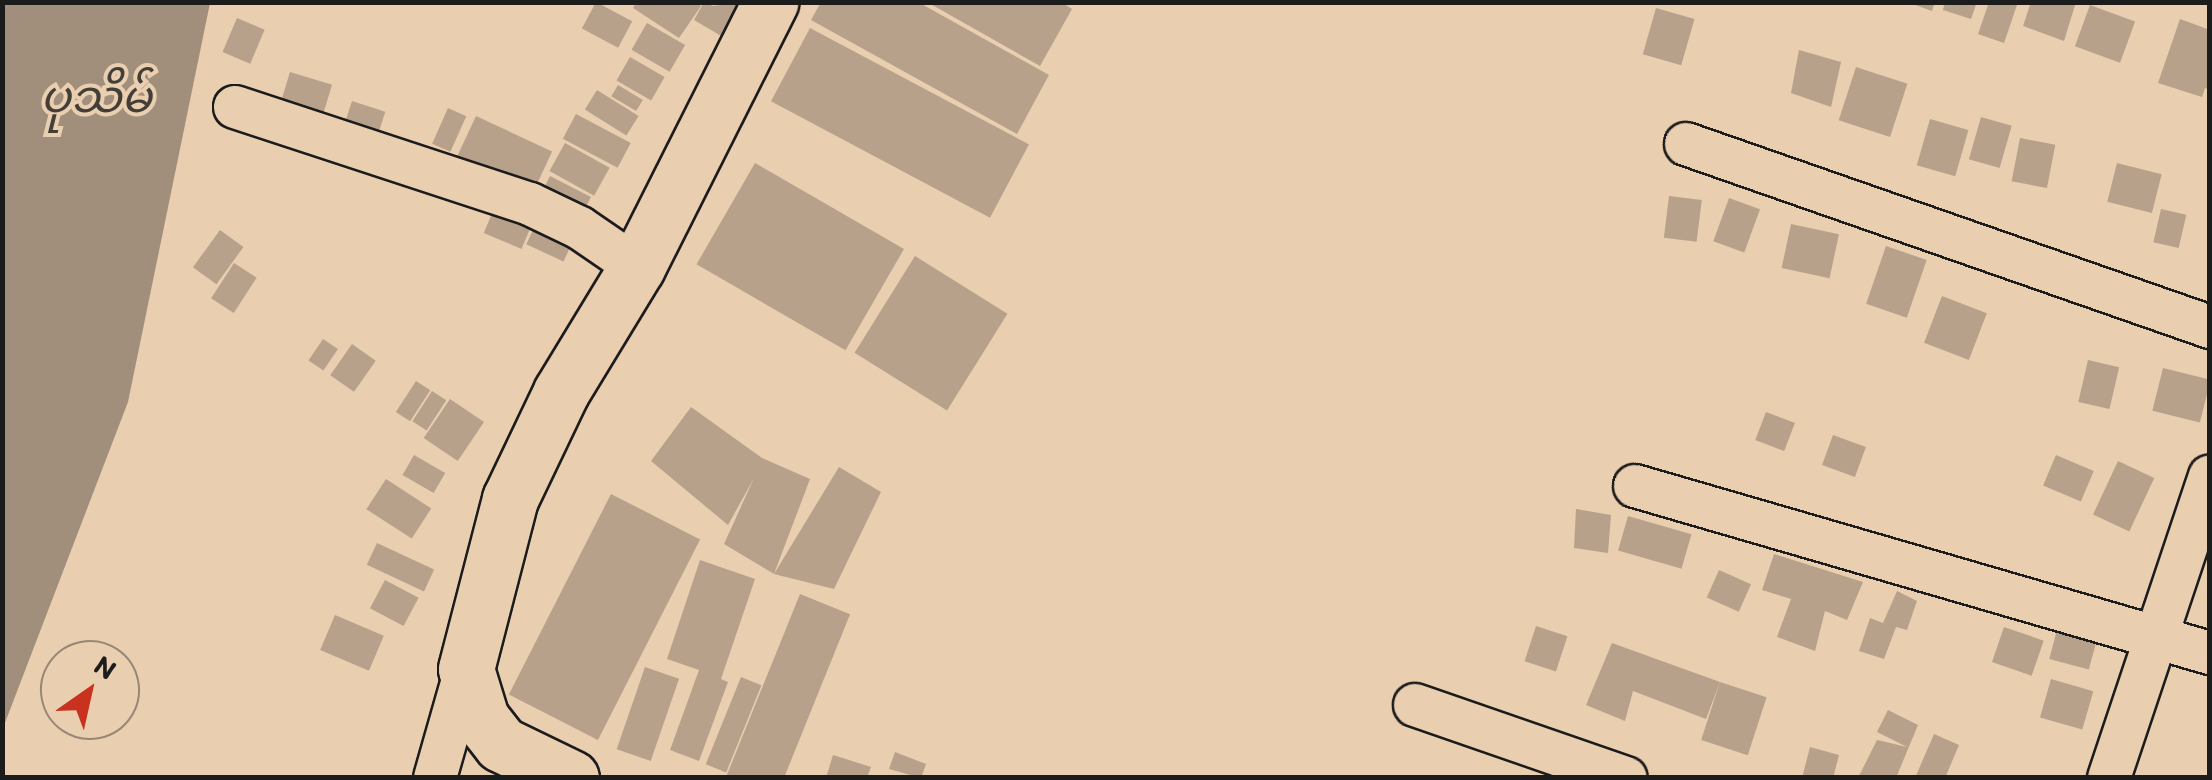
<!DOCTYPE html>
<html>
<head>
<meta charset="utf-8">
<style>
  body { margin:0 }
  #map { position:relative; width:2212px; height:780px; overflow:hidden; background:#e9ceb0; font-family:Itim,"Noto Sans Myanmar",sans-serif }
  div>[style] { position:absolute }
  .water>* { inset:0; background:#a18f7c }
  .building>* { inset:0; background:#b7a18b; transform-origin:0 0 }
  .roads { filter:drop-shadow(2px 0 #1c1c1c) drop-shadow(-2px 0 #1c1c1c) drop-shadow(0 2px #1c1c1c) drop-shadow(0 -2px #1c1c1c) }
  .minor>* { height:42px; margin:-21px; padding:0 21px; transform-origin:21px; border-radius:21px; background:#e9ceb0 }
  .tertiary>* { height:55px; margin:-27.5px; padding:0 27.5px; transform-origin:27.5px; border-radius:27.5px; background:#e9ceb0 }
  span { translate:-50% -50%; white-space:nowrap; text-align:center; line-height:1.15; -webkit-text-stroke:8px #e9ceb0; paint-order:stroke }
  .water-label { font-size:45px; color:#443e39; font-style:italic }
  .frame { position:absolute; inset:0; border:5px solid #1c1c1c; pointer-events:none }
  .north { position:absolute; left:40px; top:640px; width:100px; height:100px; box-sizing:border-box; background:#e9ceb0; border:2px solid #978775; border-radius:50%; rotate:34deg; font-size:28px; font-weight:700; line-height:40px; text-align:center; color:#1c1c1c }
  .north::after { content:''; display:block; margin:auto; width:35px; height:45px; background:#c8321e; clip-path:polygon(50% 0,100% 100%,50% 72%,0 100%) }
</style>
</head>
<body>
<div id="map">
  <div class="water">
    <div style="clip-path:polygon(3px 2px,210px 3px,128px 402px,3px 728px)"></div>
  </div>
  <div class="building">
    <div style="left:596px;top:2px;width:41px;height:30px;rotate:28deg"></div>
    <div style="clip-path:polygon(637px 2px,696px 2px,701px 6px,679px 38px,633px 8px)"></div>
    <div style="clip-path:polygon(704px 2px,713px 6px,744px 2px,723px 37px,694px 20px)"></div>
    <div style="clip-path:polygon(821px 2px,918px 2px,1049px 75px,1017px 134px,811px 20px)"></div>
    <div style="clip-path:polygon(927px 2px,1061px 2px,1072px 9px,1040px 66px)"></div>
    <div style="clip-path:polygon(1907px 2px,1935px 2px,1932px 11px)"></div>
    <div style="clip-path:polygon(1945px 2px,1977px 2px,1971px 19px,1943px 10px)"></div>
    <div style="clip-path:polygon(1989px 2px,2018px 2px,2004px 43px,1978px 34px)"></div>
    <div style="clip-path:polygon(2031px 2px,2076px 2px,2064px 41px,2023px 26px)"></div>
    <div style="left:2090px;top:5px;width:48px;height:44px;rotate:20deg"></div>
    <div style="left:1656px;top:8px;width:40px;height:48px;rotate:16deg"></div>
    <div style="left:237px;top:18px;width:30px;height:37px;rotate:23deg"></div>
    <div style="clip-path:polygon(2180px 19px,2210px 30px,2210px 90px,2205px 88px,2202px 97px,2158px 83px)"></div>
    <div style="left:647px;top:23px;width:44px;height:31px;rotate:30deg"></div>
    <div style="left:810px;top:28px;width:248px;height:83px;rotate:28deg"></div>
    <div style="clip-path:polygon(1799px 50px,1841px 62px,1831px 107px,1791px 93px)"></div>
    <div style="left:630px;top:57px;width:40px;height:27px;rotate:30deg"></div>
    <div style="left:1856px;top:67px;width:54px;height:56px;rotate:18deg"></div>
    <div style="left:290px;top:72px;width:44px;height:35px;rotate:17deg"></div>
    <div style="left:618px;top:85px;width:29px;height:13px;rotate:31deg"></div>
    <div style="left:597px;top:90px;width:49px;height:23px;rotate:32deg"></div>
    <div style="left:352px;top:101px;width:35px;height:34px;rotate:18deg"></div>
    <div style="left:448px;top:108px;width:20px;height:39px;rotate:24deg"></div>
    <div style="left:576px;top:114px;width:62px;height:28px;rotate:28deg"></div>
    <div style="left:476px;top:116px;width:84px;height:45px;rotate:25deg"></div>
    <div style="left:1981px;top:117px;width:32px;height:44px;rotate:16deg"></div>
    <div style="left:1930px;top:119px;width:40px;height:48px;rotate:16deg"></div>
    <div style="left:2020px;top:138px;width:36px;height:44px;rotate:11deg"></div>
    <div style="left:565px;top:143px;width:51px;height:32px;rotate:29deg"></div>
    <div style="left:755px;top:163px;width:172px;height:117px;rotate:30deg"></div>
    <div style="left:2117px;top:163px;width:46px;height:40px;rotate:14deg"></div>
    <div style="left:550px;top:176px;width:46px;height:26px;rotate:27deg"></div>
    <div style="left:1669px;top:196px;width:33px;height:42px;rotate:7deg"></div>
    <div style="left:499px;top:197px;width:41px;height:39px;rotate:23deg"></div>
    <div style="left:1729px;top:198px;width:33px;height:46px;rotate:20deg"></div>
    <div style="left:2161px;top:209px;width:26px;height:34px;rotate:13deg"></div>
    <div style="left:539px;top:217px;width:41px;height:30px;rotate:25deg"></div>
    <div style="left:1791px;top:224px;width:49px;height:45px;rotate:12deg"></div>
    <div style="left:220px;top:230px;width:29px;height:46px;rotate:36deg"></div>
    <div style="left:1886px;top:246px;width:43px;height:61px;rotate:19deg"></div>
    <div style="left:915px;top:256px;width:109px;height:114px;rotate:32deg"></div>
    <div style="left:234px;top:263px;width:27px;height:42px;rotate:33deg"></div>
    <div style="left:1942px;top:296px;width:48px;height:50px;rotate:21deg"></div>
    <div style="left:323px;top:339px;width:18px;height:26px;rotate:34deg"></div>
    <div style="left:352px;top:344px;width:29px;height:38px;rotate:35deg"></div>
    <div style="left:2088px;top:360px;width:32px;height:43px;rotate:13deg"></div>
    <div style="left:2163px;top:368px;width:49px;height:44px;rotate:14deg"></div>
    <div style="left:416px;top:381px;width:17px;height:37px;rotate:33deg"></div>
    <div style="left:432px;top:391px;width:17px;height:36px;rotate:33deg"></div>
    <div style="left:450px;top:399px;width:41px;height:47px;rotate:34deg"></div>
    <div style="clip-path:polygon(691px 407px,762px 458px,810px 479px,774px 574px,724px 544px,754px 478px,728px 525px,651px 461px)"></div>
    <div style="left:1766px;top:412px;width:31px;height:30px;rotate:21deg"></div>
    <div style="left:1833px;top:435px;width:35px;height:32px;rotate:20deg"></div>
    <div style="left:414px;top:455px;width:36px;height:23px;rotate:30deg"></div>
    <div style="left:2056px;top:455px;width:41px;height:33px;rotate:23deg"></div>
    <div style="left:2118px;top:461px;width:40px;height:59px;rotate:25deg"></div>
    <div style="clip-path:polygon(839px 467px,881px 492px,834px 589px,774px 574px)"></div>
    <div style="left:386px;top:479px;width:54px;height:36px;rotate:33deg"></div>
    <div style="left:611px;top:494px;width:100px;height:225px;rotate:27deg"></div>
    <div style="clip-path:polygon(1576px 509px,1611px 515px,1608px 553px,1574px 548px)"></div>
    <div style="left:1628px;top:516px;width:66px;height:36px;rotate:16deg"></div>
    <div style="left:377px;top:543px;width:63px;height:24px;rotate:25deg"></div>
    <div style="clip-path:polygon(1774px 554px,1863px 582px,1847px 620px,1825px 611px,1815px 651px,1777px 637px,1791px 599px,1762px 590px)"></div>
    <div style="clip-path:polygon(700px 560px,755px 579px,721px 679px,728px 682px,699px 761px,670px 750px,699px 670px,667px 659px)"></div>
    <div style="left:1719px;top:570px;width:35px;height:30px;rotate:24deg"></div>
    <div style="left:385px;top:580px;width:38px;height:32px;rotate:28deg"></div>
    <div style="clip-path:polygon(1897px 591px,1917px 601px,1907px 630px,1896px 627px,1884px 659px,1859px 651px,1870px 618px,1883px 623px)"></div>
    <div style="left:800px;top:594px;width:54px;height:197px;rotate:22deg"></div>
    <div style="left:335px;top:615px;width:53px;height:38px;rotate:23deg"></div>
    <div style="left:1536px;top:626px;width:33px;height:37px;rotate:18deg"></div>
    <div style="left:2004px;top:627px;width:42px;height:37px;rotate:19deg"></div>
    <div style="left:2057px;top:630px;width:41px;height:30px;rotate:15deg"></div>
    <div style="clip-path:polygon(1612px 643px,1720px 682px,1706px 719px,1633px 691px,1625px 721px,1586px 705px)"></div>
    <div style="left:645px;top:667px;width:36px;height:87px;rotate:19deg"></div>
    <div style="left:741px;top:677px;width:22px;height:94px;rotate:22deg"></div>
    <div style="left:2051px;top:679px;width:44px;height:40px;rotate:16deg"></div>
    <div style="left:1720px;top:682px;width:49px;height:61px;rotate:18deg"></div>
    <div style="clip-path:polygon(1888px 710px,1918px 725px,1896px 778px,1858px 778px,1877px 740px,1907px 747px,1877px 732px)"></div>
    <div style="clip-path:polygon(1934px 734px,1959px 745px,1945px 778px,1915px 778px)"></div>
    <div style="clip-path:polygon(1810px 747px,1839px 755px,1833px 778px,1802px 778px)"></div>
    <div style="clip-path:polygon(895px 752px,926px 764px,921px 778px,889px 769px)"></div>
    <div style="clip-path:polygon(833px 755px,871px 767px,867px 778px,826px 778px)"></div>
  </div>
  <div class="roads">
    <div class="minor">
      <div style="left:235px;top:107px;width:311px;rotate:18.2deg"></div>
      <div style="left:530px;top:204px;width:55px;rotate:25.6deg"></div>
      <div style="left:580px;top:228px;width:69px;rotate:34.4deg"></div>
      <div style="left:1686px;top:144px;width:555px;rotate:19.25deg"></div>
      <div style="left:1635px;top:486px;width:599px;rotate:16.2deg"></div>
      <div style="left:1415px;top:705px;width:223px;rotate:19.1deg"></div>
      <div style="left:435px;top:778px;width:113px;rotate:-74.1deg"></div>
      <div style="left:2109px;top:778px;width:318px;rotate:-71.5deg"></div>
    </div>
    <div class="tertiary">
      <div style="left:571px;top:778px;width:78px;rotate:-154.1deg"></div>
      <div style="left:501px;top:744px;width:33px;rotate:-128deg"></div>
      <div style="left:481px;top:718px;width:51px;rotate:-107deg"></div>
      <div style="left:466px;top:669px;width:176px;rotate:-75.5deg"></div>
      <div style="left:510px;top:499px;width:119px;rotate:-64.5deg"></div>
      <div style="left:561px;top:392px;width:146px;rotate:-58.7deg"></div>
      <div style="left:637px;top:267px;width:297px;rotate:-63.3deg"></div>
    </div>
  </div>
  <div class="water-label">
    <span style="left:96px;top:97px">ပုသိမ်</span>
  </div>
  <div class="frame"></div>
  <div class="north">N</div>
</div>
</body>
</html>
